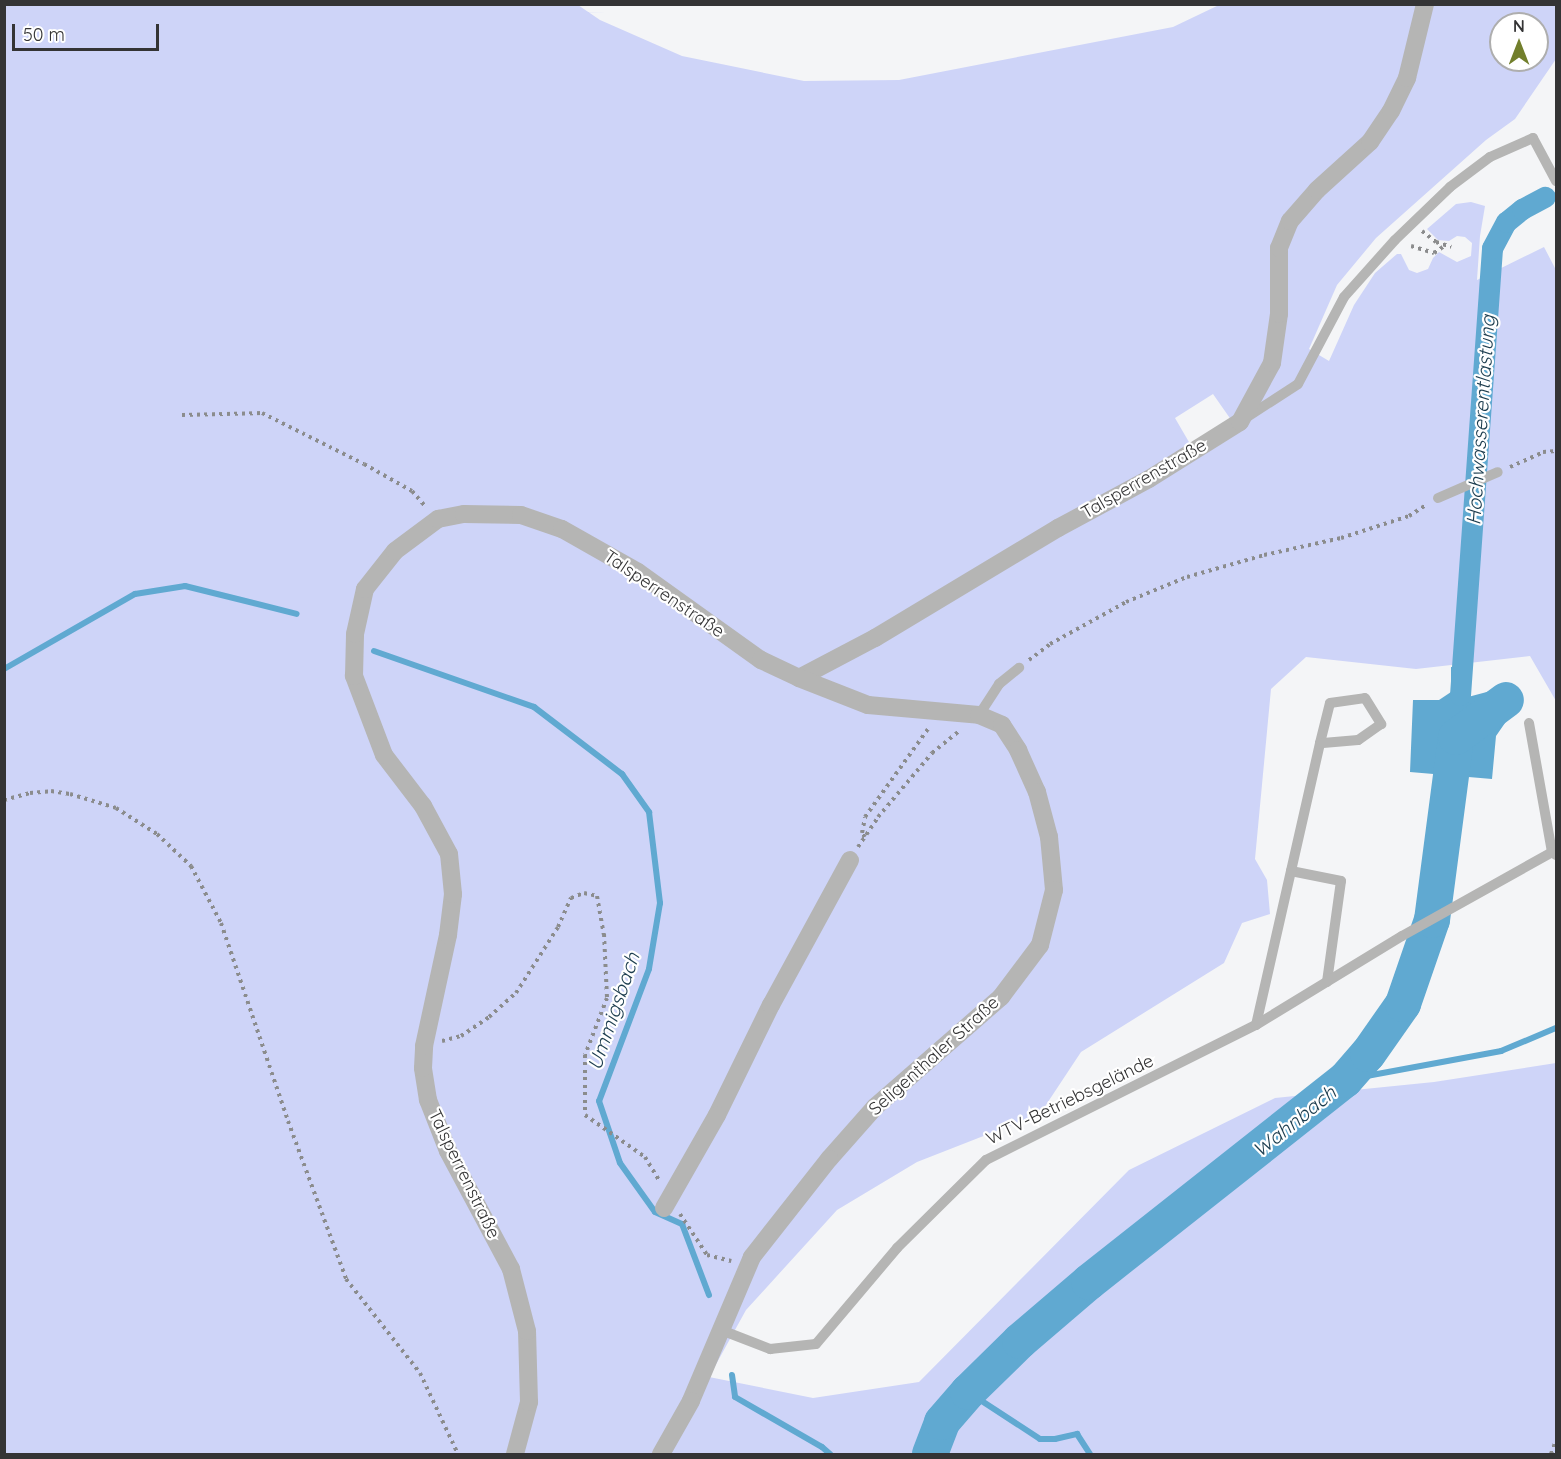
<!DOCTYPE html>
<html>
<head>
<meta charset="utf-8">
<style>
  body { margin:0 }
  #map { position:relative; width:1561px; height:1459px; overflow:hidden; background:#f4f5f7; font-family:Quicksand,sans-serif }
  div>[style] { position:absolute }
  .green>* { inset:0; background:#ced4f8 }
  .water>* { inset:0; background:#60a9d1 }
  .stream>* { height:6px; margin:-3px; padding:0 3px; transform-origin:3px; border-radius:3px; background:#60a9d1 }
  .canal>* { height:21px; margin:-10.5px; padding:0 10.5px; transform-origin:10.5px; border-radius:10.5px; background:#60a9d1 }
  .river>* { height:36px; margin:-18px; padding:0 18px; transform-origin:18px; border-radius:18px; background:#60a9d1 }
  .path>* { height:4px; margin-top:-2px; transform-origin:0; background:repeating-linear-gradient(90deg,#8b8c8d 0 3px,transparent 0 7.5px) }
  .lane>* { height:10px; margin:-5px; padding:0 5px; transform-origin:5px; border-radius:5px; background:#b5b5b4 }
  .street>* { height:18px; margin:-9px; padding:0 9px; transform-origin:9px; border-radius:9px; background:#b5b5b4 }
  .street-bridge>* { height:18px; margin:-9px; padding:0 9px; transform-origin:9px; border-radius:9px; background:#b5b5b4 }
  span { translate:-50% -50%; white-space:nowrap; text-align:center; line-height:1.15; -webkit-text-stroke:4.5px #fff; paint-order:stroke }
  .street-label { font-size:18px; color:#343435 }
  .water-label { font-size:20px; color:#1b3c4e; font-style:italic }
  .frame { position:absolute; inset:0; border:6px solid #343435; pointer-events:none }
  .north { position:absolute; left:1489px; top:12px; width:60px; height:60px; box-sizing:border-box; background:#fff; border:2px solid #aeaeae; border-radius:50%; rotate:0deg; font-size:16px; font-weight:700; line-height:24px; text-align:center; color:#343435 }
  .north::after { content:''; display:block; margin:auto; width:21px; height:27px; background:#727f2c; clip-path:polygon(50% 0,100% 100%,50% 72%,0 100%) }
  .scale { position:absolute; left:12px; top:24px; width:147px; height:27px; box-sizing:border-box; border:3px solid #343435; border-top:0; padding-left:8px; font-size:18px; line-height:21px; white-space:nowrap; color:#343435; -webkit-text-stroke:4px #fff; paint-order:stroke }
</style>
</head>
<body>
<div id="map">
  <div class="green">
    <div style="clip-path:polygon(evenodd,5px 5px,578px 5px,600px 20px,682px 56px,804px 81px,899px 80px,1173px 27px,1219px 5px,1556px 5px,1556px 59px,1515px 119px,1486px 140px,1376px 238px,1337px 285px,1309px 349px,1329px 361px,1354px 305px,1375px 273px,1397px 254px,1401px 254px,1409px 270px,1417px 273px,1428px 269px,1433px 258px,1439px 252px,1457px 262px,1471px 256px,1472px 243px,1465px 237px,1457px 236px,1449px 241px,1438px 240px,1427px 229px,1456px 204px,1471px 202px,1485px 206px,1480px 236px,1477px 280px,1544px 247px,1556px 270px,1556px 701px,1530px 656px,1416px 669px,1306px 657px,1271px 689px,1255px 859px,1267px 880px,1270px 914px,1242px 923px,1224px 963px,1081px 1052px,1040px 1114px,917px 1162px,837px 1210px,746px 1310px,709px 1377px,813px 1398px,919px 1382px,1129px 1170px,1275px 1098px,1434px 1082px,1556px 1063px,1556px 1454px,5px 1454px,5px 5px,1501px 24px,1537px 24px,1537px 60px,1501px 60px,1501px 24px,5px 5px,1213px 394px,1234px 424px,1193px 449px,1175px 418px,1213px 394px)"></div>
  </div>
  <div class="water">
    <div style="clip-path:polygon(1451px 667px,1469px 667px,1468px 697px,1498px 689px,1514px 710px,1496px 736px,1492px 779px,1410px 772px,1413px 700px,1439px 700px,1451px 692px)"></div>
  </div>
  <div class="stream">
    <div style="left:374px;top:651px;width:170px;rotate:19.3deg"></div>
    <div style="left:534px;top:707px;width:111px;rotate:37.3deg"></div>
    <div style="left:622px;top:774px;width:47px;rotate:54.6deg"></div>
    <div style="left:649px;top:812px;width:92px;rotate:83.1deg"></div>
    <div style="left:660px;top:903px;width:67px;rotate:99.5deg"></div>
    <div style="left:649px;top:969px;width:141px;rotate:110.7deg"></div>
    <div style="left:599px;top:1101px;width:65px;rotate:71.3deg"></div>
    <div style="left:620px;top:1163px;width:60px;rotate:54.5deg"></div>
    <div style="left:655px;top:1212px;width:30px;rotate:24deg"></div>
    <div style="left:682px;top:1224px;width:76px;rotate:69.2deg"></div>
    <div style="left:4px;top:669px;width:151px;rotate:-29.8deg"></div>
    <div style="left:135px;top:594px;width:51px;rotate:-9.1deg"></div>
    <div style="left:185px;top:586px;width:115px;rotate:14deg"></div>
    <div style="left:1345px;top:1080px;width:159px;rotate:-10.5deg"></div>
    <div style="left:1501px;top:1051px;width:60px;rotate:-22.7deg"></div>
    <div style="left:732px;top:1375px;width:22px;rotate:82deg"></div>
    <div style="left:735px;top:1397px;width:100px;rotate:29.9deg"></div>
    <div style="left:822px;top:1447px;width:11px;rotate:41deg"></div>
    <div style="left:968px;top:1392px;width:86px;rotate:33.1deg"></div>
    <div style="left:1040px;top:1439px;width:15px"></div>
    <div style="left:1055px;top:1439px;width:23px;rotate:-13deg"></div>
    <div style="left:1077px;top:1434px;width:24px;rotate:57deg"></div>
  </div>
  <div class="canal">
    <div style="left:1460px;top:695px;width:448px;rotate:-85.9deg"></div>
    <div style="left:1492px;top:248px;width:30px;rotate:-62deg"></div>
    <div style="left:1506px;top:222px;width:21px;rotate:-39deg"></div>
    <div style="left:1522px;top:209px;width:26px;rotate:-28deg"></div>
  </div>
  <div class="river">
    <div style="left:930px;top:1454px;width:34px;rotate:-69deg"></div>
    <div style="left:942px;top:1422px;width:40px;rotate:-49deg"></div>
    <div style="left:968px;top:1392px;width:73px;rotate:-44.4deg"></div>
    <div style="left:1020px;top:1341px;width:91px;rotate:-40.5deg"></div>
    <div style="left:1089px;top:1282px;width:326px;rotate:-38.3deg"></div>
    <div style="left:1345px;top:1080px;width:35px;rotate:-49deg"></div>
    <div style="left:1368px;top:1054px;width:61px;rotate:-55deg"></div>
    <div style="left:1403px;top:1004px;width:89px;rotate:-71deg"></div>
    <div style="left:1432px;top:920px;width:185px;rotate:-82.5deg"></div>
    <div style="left:1456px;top:737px;width:62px;rotate:-36.5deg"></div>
  </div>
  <div class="path">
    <div style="left:1422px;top:231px;width:18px;rotate:38deg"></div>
    <div style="left:1436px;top:242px;width:16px;rotate:18deg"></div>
    <div style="left:1411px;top:246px;width:24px;rotate:17deg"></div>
    <div style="left:1434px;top:253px;width:14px;rotate:-34deg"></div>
    <div style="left:182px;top:415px;width:80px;rotate:-1.4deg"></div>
    <div style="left:262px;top:413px;width:114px;rotate:26.6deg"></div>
    <div style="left:364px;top:464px;width:55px;rotate:29.4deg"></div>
    <div style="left:412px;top:491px;width:20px;rotate:49deg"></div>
    <div style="left:1510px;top:467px;width:36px;rotate:-24deg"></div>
    <div style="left:1543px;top:452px;width:13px;rotate:-4deg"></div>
    <div style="left:1029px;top:660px;width:26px;rotate:-37deg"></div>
    <div style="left:1050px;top:644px;width:87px;rotate:-28.9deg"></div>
    <div style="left:1126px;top:602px;width:66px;rotate:-22.3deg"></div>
    <div style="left:1187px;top:577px;width:80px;rotate:-15.9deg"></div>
    <div style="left:1264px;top:555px;width:79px;rotate:-12.4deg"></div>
    <div style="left:1341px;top:538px;width:71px;rotate:-17.9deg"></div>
    <div style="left:1409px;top:516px;width:20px;rotate:-33deg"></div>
    <div style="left:4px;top:800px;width:27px;rotate:-15deg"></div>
    <div style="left:30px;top:793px;width:21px;rotate:-5deg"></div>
    <div style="left:51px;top:791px;width:19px;rotate:9deg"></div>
    <div style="left:70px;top:794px;width:48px;rotate:16.9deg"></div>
    <div style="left:116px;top:808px;width:49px;rotate:32.4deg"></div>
    <div style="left:157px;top:834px;width:47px;rotate:43.3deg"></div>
    <div style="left:191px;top:866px;width:64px;rotate:62.2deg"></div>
    <div style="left:221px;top:923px;width:209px;rotate:71.3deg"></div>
    <div style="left:288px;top:1121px;width:168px;rotate:69.8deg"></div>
    <div style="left:346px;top:1279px;width:120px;rotate:51.8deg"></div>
    <div style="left:420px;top:1373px;width:89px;rotate:64.9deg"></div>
    <div style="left:865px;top:837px;width:5px;rotate:-127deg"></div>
    <div style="left:862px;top:833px;width:16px;rotate:-79deg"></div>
    <div style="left:865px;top:817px;width:108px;rotate:-54.4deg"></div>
    <div style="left:858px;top:847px;width:36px;rotate:-56deg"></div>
    <div style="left:878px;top:817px;width:84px;rotate:-49.8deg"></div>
    <div style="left:932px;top:753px;width:35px;rotate:-39deg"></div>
    <div style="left:442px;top:1041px;width:20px;rotate:-15deg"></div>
    <div style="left:461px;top:1036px;width:34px;rotate:-34deg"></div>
    <div style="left:489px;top:1017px;width:36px;rotate:-42deg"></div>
    <div style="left:516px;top:993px;width:78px;rotate:-57.5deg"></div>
    <div style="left:558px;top:927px;width:32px;rotate:-66deg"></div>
    <div style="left:571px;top:898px;width:14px;rotate:-21deg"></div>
    <div style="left:584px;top:893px;width:13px;rotate:13deg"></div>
    <div style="left:597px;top:896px;width:39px;rotate:80deg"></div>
    <div style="left:604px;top:934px;width:64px;rotate:87.3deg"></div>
    <div style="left:607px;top:998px;width:61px;rotate:111.1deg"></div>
    <div style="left:585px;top:1055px;width:60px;rotate:90deg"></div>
    <div style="left:585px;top:1115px;width:73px;rotate:35deg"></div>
    <div style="left:645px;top:1157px;width:27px;rotate:59deg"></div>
    <div style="left:680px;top:1214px;width:49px;rotate:56.6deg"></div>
    <div style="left:707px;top:1255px;width:25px;rotate:14deg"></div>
    <div style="left:1551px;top:1454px;width:15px;rotate:-70deg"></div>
  </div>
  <div class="lane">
    <div style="left:1244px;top:419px;width:64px;rotate:-32.9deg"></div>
    <div style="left:1298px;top:384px;width:98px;rotate:-62.1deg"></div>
    <div style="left:1344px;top:297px;width:76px;rotate:-48.2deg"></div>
    <div style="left:1395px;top:240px;width:76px;rotate:-43.9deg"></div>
    <div style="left:1450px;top:187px;width:50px;rotate:-36.9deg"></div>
    <div style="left:1490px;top:157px;width:47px;rotate:-23.8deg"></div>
    <div style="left:1533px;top:138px;width:49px;rotate:61.9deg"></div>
    <div style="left:1438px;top:498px;width:65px;rotate:-23.4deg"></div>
    <div style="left:979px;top:715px;width:37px;rotate:-57deg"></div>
    <div style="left:999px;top:684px;width:26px;rotate:-39deg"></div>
    <div style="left:1529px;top:723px;width:131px;rotate:79.9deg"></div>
    <div style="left:1552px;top:852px;width:5px;rotate:37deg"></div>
    <div style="left:1291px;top:871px;width:51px;rotate:11.3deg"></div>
    <div style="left:1341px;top:881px;width:102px;rotate:97.9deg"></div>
    <div style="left:1256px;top:1025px;width:289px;rotate:-77.2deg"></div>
    <div style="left:1320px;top:743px;width:41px;rotate:-76deg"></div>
    <div style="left:1330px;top:703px;width:35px;rotate:-8deg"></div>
    <div style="left:1365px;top:698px;width:31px;rotate:58deg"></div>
    <div style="left:1381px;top:724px;width:28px;rotate:145deg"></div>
    <div style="left:1358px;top:740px;width:38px;rotate:175deg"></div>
    <div style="left:721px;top:1330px;width:53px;rotate:21.2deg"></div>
    <div style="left:770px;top:1349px;width:46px;rotate:-6.2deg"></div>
    <div style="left:816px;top:1344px;width:126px;rotate:-49.8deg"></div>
    <div style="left:897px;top:1248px;width:125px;rotate:-44.7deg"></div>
    <div style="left:986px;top:1160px;width:302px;rotate:-26.6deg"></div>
    <div style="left:1256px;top:1025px;width:171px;rotate:-31.4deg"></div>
    <div style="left:1402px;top:936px;width:172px;rotate:-29.2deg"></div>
  </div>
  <div class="street">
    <div style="left:799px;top:678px;width:86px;rotate:-27.8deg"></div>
    <div style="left:875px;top:638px;width:214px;rotate:-31deg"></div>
    <div style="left:1058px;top:528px;width:103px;rotate:-28.3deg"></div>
    <div style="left:1149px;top:479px;width:107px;rotate:-32.1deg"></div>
    <div style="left:1240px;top:422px;width:67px;rotate:-61.5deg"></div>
    <div style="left:1272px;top:363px;width:49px;rotate:-81.9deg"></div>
    <div style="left:1279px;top:314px;width:66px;rotate:-90deg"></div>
    <div style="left:1279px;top:248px;width:29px;rotate:-68deg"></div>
    <div style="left:1290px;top:221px;width:41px;rotate:-48.9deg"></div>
    <div style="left:1317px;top:190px;width:72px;rotate:-42.2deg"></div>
    <div style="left:1370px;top:142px;width:37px;rotate:-56deg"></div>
    <div style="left:1391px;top:111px;width:37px;rotate:-64deg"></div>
    <div style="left:1407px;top:78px;width:76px;rotate:-76.3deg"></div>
    <div style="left:717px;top:1115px;width:123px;rotate:-63.9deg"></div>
    <div style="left:771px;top:1005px;width:165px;rotate:-61.4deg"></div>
    <div style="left:515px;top:1454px;width:54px;rotate:-74.9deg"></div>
    <div style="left:529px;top:1402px;width:71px;rotate:-91.6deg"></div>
    <div style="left:527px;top:1331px;width:64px;rotate:-104.5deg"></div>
    <div style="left:511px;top:1269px;width:134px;rotate:-118.1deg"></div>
    <div style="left:448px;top:1151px;width:55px;rotate:-111.4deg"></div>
    <div style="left:428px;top:1100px;width:32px;rotate:-99deg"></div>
    <div style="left:423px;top:1068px;width:22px;rotate:-87deg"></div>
    <div style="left:424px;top:1046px;width:114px;rotate:-77.8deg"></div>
    <div style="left:448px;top:935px;width:41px;rotate:-83deg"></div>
    <div style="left:453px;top:894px;width:40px;rotate:-95.7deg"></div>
    <div style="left:449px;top:854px;width:55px;rotate:-118.4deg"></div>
    <div style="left:423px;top:806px;width:64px;rotate:-127.4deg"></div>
    <div style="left:384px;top:755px;width:85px;rotate:-110.8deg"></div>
    <div style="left:354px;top:676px;width:42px;rotate:-88.6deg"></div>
    <div style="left:355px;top:634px;width:46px;rotate:-77.5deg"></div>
    <div style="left:365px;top:589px;width:48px;rotate:-51.7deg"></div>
    <div style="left:395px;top:551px;width:54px;rotate:-36.7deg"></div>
    <div style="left:438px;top:519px;width:26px;rotate:-11deg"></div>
    <div style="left:464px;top:514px;width:57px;rotate:1deg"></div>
    <div style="left:521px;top:515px;width:43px;rotate:18.9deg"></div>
    <div style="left:562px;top:529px;width:87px;rotate:29.5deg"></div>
    <div style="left:638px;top:572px;width:151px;rotate:35.6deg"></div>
    <div style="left:761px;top:660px;width:42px;rotate:25.3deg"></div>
    <div style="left:799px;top:678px;width:74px;rotate:21.4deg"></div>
    <div style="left:868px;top:705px;width:111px;rotate:5.1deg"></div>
    <div style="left:979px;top:715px;width:25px;rotate:23deg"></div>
    <div style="left:1002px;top:725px;width:30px;rotate:57deg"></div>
    <div style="left:1018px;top:750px;width:46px;rotate:65.7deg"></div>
    <div style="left:1037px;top:792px;width:47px;rotate:75.1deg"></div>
    <div style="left:1049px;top:837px;width:53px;rotate:84.6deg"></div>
    <div style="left:1054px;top:890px;width:57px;rotate:104.3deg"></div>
    <div style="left:1040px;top:945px;width:65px;rotate:126.9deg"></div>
    <div style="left:1001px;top:997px;width:167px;rotate:138.9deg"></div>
    <div style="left:875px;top:1107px;width:69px;rotate:131.5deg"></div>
    <div style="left:829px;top:1159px;width:125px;rotate:128.2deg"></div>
    <div style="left:752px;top:1257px;width:156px;rotate:113deg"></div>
    <div style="left:691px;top:1401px;width:61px;rotate:119.5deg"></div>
  </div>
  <div class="street-bridge">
    <div style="left:664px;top:1208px;width:107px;rotate:-60.3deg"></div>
  </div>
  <div class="street-label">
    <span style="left:1144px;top:479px;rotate:-30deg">Talsperrenstraße</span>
    <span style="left:664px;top:594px;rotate:34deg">Talsperrenstraße</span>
    <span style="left:934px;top:1056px;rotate:-42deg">Seligenthaler Straße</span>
    <span style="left:1070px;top:1100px;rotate:-26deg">WTV-Betriebsgelände</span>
    <span style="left:464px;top:1174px;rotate:64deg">Talsperrenstraße</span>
  </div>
  <div class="water-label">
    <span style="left:1480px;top:420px;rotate:-86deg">Hochwasserentlastung</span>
    <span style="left:613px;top:1011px;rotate:-71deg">Ummigsbach</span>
    <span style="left:1294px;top:1121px;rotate:-39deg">Wahnbach</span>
  </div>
  <div class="frame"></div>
  <div class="north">N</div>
  <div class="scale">50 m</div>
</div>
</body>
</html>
